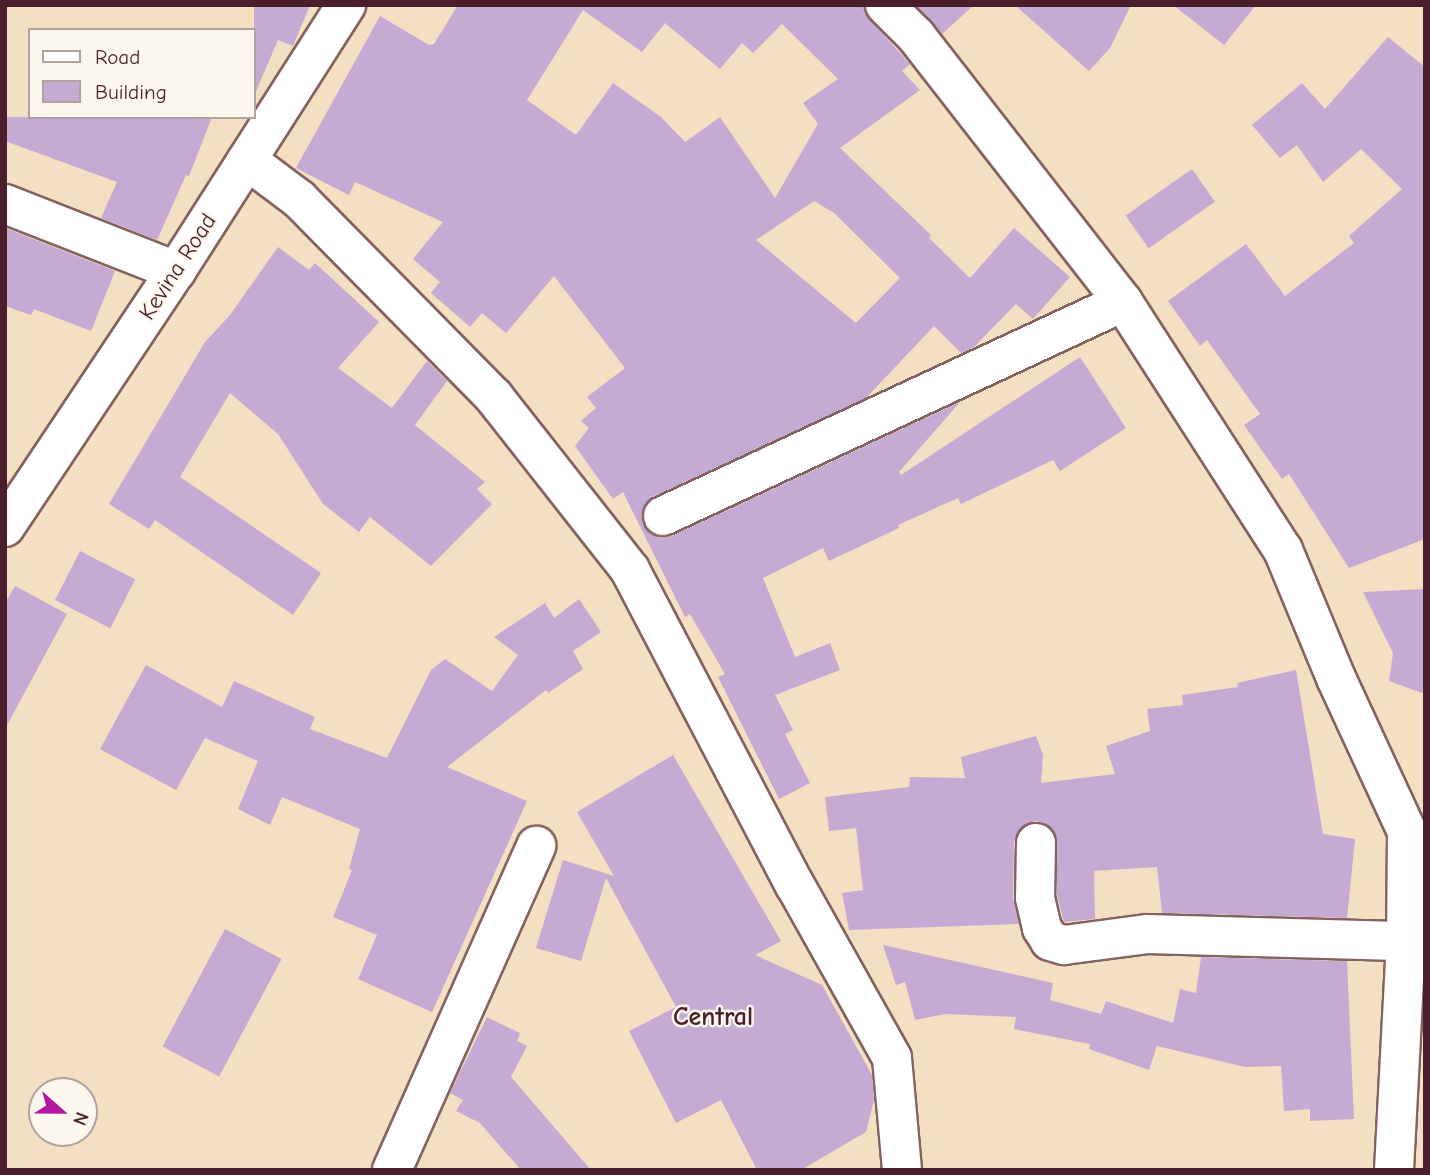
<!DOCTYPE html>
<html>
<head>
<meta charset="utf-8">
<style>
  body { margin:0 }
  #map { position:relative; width:1430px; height:1175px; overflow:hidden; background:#f3dfc2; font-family:"Comic Neue",sans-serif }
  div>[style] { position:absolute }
  .building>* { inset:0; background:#c5aad3; transform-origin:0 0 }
  .roads { filter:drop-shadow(2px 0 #856260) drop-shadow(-2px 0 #856260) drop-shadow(0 2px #856260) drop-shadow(0 -2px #856260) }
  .street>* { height:38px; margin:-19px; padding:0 19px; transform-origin:19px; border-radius:19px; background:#fff }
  span { translate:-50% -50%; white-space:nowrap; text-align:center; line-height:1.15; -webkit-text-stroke:5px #fbf7ec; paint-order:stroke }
  .street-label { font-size:23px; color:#4a1f2b }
  .quarter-label { font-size:26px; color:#4a1f2b; font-weight:700 }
  .frame { position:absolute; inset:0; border:7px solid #4a1f2b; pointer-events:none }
  .legend { position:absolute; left:28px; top:28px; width:228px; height:91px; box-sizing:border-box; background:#fbf7ec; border:2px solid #b4a19f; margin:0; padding:9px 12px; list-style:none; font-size:21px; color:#4a1f2b }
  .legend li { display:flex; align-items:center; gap:14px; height:35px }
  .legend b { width:35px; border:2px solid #b4a19f }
  .north { position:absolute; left:28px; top:1077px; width:70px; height:70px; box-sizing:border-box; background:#fbf7ec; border:2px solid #b4a19f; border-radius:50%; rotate:111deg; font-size:19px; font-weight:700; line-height:28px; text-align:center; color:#4a1f2b }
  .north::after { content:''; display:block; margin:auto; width:24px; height:32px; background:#b5179e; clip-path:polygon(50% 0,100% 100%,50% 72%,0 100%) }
</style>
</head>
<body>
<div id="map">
  <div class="building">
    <div style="clip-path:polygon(254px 5px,310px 5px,293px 46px,278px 40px,254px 96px)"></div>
    <div style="clip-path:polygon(evenodd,458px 5px,864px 5px,870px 20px,910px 64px,902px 71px,920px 90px,840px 148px,931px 235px,929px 238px,970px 278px,1014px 228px,1070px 277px,1033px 319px,1016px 304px,974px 347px,961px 353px,934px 326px,866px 398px,654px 496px,645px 504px,641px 515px,644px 526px,650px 533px,660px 538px,672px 536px,960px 402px,899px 472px,901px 475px,1080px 357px,1126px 428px,1060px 471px,1053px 460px,961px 504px,958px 498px,898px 525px,899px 528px,829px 561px,823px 548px,763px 578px,795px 657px,830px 643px,840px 670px,775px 695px,793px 730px,785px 734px,810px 783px,779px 799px,718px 677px,725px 674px,690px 614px,685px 617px,623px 492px,613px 499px,575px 446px,589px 428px,581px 421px,596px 408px,587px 397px,625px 368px,554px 276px,506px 333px,482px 313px,470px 327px,431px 293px,440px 282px,413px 259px,443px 222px,355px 182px,349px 195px,296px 168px,380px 16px,429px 45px,434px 44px,458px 5px,583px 10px,642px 52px,665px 23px,720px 69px,742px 43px,753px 53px,782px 24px,838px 79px,803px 103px,818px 124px,775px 198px,720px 117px,685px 142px,661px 117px,613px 83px,576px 135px,527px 100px,583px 10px,458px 5px,814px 201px,834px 213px,900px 278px,856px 323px,756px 240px,814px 201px)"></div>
    <div style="clip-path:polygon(916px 5px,974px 5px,942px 34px)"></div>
    <div style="clip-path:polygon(1015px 5px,1131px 5px,1110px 48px,1089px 71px)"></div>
    <div style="clip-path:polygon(1173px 5px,1256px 5px,1224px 45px)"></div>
    <div style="clip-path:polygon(1388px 37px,1425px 67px,1425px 539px,1349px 568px,1289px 474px,1282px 479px,1244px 425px,1260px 414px,1207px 340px,1200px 346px,1168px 301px,1246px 244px,1285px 296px,1354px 243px,1349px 236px,1402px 189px,1361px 149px,1323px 182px,1297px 145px,1280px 158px,1252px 125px,1302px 83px,1325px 109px)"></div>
    <div style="clip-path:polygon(5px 117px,212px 117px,189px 176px,186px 175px,157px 240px,101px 218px,117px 182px,5px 141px)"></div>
    <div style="left:1192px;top:169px;width:40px;height:81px;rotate:55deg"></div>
    <div style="clip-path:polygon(5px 228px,115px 271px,91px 331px,34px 309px,31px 315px,5px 306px)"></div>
    <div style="clip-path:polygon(278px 247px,309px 270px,315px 263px,379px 322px,338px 368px,392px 408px,427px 361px,447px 381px,415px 425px,485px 482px,477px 489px,492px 504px,431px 566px,370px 517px,359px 532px,323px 504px,278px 434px,230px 393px,180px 477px,321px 573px,293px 615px,155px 520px,149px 529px,109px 504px,205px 342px,230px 315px)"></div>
    <div style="left:80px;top:551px;width:62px;height:55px;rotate:27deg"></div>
    <div style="clip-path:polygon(15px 586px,67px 614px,5px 729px,5px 603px)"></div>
    <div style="clip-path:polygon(1425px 589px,1425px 694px,1389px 681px,1393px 653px,1363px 592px)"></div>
    <div style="clip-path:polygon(579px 599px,601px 632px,573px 651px,583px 669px,548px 693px,546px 690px,447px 767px,527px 801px,432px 1012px,358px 979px,377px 935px,333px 917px,352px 870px,349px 869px,360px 829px,282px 797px,270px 825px,238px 809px,258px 761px,205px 738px,176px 790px,100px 749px,146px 665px,222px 707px,234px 681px,315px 717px,310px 729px,387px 758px,431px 670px,445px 659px,492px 691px,518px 655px,494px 637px,545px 603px,554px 618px)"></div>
    <div style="clip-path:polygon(1296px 670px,1323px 834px,1355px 839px,1347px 918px,1162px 913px,1157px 867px,1094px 871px,1095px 919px,1064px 922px,1057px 896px,1055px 833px,1047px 824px,1036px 821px,1026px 824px,1018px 831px,1014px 842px,1013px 898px,1019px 924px,849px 930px,842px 893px,863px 890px,856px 828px,829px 831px,825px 797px,909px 787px,910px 777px,965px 778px,961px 757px,1036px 736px,1043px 755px,1041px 783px,1115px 774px,1106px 746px,1150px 731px,1147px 709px,1183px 705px,1182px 695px,1238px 687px,1237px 683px)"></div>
    <div style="clip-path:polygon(673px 755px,781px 941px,755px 955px,822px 985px,872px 1075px,874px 1100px,866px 1132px,801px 1170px,757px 1170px,721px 1100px,676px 1123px,629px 1031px,676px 1007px,606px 878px,581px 961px,536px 948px,563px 860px,614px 876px,577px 812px)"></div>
    <div style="left:225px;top:929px;width:64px;height:133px;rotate:28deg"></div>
    <div style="clip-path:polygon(883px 945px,1053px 983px,1050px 1000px,1101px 1014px,1106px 1001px,1173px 1023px,1180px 989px,1196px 993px,1201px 957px,1347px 961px,1354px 1119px,1310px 1121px,1310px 1109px,1284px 1111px,1281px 1066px,1245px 1067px,1157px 1046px,1149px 1070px,1089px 1049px,1090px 1044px,1014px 1029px,1016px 1017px,945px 1014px,915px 1020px,905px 982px,896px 985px)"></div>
    <div style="clip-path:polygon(487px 1017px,520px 1033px,517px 1041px,527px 1046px,511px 1077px,591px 1170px,521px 1170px,480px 1123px,456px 1111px,463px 1100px,450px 1093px)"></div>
  </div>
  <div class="roads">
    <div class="street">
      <div style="left:885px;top:5px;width:44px;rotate:45deg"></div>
      <div style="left:916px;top:36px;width:337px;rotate:52.1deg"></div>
      <div style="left:1123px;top:302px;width:295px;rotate:57.2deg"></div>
      <div style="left:1283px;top:550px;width:139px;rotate:67.5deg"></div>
      <div style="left:1336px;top:678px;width:170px;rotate:65.2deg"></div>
      <div style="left:1407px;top:832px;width:109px;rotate:90.5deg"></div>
      <div style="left:1406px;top:941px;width:229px;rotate:93deg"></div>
      <div style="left:247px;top:160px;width:65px;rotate:36.9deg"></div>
      <div style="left:299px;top:199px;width:278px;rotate:45.4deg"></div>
      <div style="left:494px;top:397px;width:220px;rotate:51.8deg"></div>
      <div style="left:630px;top:570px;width:356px;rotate:62.4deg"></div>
      <div style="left:795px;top:885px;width:198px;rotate:60.7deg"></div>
      <div style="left:892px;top:1058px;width:112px;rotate:84.9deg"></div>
      <div style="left:5px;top:204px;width:184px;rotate:21.4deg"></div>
      <div style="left:663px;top:516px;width:507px;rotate:-24.95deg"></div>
      <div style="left:5px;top:527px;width:308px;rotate:-56.3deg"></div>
      <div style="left:176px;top:271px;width:316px;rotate:-57.4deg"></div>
      <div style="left:1036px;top:843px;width:55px;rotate:91deg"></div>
      <div style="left:1035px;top:898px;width:31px;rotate:77deg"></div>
      <div style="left:1042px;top:928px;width:15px;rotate:58deg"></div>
      <div style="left:1050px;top:941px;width:15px;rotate:16deg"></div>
      <div style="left:1064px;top:945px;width:85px;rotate:-7.5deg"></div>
      <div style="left:1148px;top:934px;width:258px;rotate:1.6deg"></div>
      <div style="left:392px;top:1170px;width:355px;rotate:-66deg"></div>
    </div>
  </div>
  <div class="street-label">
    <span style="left:178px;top:267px;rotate:-57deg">Kevina Road</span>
  </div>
  <div class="quarter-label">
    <span style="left:713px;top:1018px">Central</span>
  </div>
  <div class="frame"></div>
  <ul class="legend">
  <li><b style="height:9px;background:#fff"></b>Road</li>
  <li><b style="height:19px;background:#c5aad3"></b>Building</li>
  </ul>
  <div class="north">N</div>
</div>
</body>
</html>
